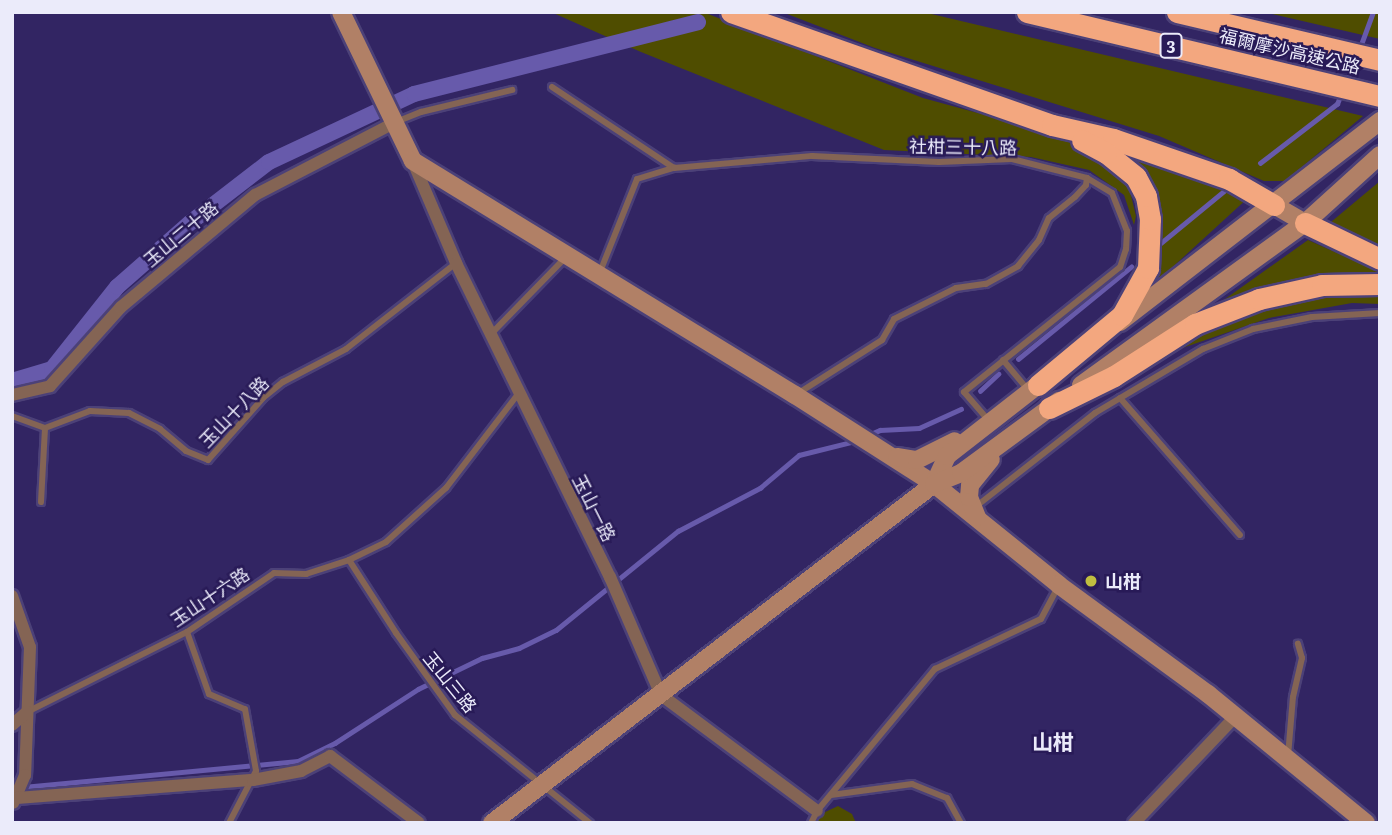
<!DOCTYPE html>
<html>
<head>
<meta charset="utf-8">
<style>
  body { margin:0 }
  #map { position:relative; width:1392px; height:835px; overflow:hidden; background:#322563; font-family:Literata,"Noto Sans TC",serif }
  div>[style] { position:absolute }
  .green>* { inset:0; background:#4f4d00 }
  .stream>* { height:4.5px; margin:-2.25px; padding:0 2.25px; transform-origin:2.25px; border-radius:2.25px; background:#675aab }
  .canal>* { height:16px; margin:-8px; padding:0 8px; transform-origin:8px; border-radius:8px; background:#675aab }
  .roads { filter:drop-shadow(2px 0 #4c4178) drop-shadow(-2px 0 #4c4178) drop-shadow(0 2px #4c4178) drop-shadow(0 -2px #4c4178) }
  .service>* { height:6px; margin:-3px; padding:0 3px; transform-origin:3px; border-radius:3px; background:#846454 }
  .minor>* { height:12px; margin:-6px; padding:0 6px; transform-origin:6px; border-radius:6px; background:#846454 }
  .secondary>* { height:18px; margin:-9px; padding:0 9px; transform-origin:9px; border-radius:9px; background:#b18066 }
  .motorway>* { height:21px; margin:-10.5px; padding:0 10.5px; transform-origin:10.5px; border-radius:10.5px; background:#f3a77f }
  .dots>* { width:19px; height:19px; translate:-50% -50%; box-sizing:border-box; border:4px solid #281a57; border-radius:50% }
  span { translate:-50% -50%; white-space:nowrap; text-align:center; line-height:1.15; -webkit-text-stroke:5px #281a57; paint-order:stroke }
  .shield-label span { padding:2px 5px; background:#281a57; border:2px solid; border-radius:5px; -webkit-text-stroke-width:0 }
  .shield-label { font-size:16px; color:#ebebfa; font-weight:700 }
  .street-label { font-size:18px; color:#ebebfa }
  .poi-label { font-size:18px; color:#ebebfa; font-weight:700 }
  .left { translate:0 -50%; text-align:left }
  .quarter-label { font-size:21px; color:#ebebfa; font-weight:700 }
  .frame { position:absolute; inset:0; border:14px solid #ebebfa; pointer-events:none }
</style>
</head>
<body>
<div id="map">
  <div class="green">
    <div style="clip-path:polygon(551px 12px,703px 12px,923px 98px,1044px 131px,1101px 157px,1128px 183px,1136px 216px,1134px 225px,1124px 195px,1089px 170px,1031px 157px,884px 150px,641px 52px)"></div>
    <div style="clip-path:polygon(782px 12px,923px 12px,1363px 116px,1285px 181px,1264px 181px,1159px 136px,875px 48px)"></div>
    <div style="clip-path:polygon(1264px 12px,1380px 12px,1380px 39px)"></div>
    <div style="clip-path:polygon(1126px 149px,1249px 197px,1141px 296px,1158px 249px,1163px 219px,1158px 193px)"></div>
    <div style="clip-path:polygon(1380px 181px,1380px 247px,1367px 243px,1331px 222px)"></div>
    <div style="clip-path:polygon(1308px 240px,1380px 272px,1380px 278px,1274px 288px,1218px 304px)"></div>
    <div style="clip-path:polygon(1380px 289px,1380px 304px,1352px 303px,1269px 318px,1168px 353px,1247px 311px,1310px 295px)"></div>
    <div style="clip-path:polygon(838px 806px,852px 814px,856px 823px,815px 823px,823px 813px)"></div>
  </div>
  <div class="stream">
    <div style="left:1359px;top:50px;width:40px;rotate:-69.8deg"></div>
    <div style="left:1346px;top:82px;width:22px;rotate:-69deg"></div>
    <div style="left:1260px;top:163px;width:97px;rotate:-37.5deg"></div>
    <div style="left:1337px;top:104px;width:11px;rotate:-68deg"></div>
    <div style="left:1156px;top:247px;width:96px;rotate:-39.5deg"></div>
    <div style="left:1018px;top:359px;width:146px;rotate:-39.2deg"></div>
    <div style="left:980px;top:391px;width:25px;rotate:-43deg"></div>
    <div style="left:866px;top:436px;width:15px;rotate:-23deg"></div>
    <div style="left:880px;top:430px;width:39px;rotate:-3deg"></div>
    <div style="left:919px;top:428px;width:46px;rotate:-24.3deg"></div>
    <div style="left:23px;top:787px;width:276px;rotate:-5.4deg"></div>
    <div style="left:298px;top:761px;width:41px;rotate:-25.9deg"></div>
    <div style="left:335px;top:743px;width:99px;rotate:-33deg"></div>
    <div style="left:418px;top:689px;width:71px;rotate:-25.8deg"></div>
    <div style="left:482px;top:658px;width:38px;rotate:-15deg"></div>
    <div style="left:519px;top:648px;width:41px;rotate:-25.9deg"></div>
    <div style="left:556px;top:630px;width:157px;rotate:-39.1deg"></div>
    <div style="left:678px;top:531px;width:93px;rotate:-27.7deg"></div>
    <div style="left:760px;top:488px;width:51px;rotate:-40.2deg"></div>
    <div style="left:799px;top:455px;width:58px;rotate:-14deg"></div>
  </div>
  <div class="canal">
    <div style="left:12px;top:381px;width:42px;rotate:-16.7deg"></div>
    <div style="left:52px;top:369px;width:105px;rotate:-51.6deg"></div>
    <div style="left:117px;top:287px;width:98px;rotate:-41.3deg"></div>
    <div style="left:191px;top:222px;width:98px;rotate:-37.6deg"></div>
    <div style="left:269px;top:162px;width:160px;rotate:-25.1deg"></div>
    <div style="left:414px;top:94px;width:293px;rotate:-14.2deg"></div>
  </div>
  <div class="roads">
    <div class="service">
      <div style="left:552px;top:87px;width:146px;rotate:33.6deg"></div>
      <div style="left:396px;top:122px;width:27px;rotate:-22deg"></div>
      <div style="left:421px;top:112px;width:94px;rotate:-13.6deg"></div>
      <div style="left:600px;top:272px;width:100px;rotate:-68.3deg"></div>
      <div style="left:637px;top:179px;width:39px;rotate:-17deg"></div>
      <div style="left:674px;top:168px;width:139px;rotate:-5deg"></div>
      <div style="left:812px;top:156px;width:127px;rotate:2.7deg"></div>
      <div style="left:939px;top:162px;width:73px;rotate:-2.4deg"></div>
      <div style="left:1012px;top:159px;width:77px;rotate:14.2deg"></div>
      <div style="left:1087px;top:178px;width:29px;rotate:31deg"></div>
      <div style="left:1112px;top:193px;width:41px;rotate:68.5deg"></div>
      <div style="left:1127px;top:231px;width:18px;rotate:93deg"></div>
      <div style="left:1126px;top:249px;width:19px;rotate:108deg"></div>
      <div style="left:1120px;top:267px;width:200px;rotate:141.3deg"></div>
      <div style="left:964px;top:392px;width:37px;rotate:49deg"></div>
      <div style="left:492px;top:333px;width:105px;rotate:-45.8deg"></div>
      <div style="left:1003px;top:360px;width:40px;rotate:50deg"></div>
      <div style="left:797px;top:394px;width:101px;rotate:-32.4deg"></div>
      <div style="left:882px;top:340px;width:24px;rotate:-60deg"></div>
      <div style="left:894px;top:319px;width:69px;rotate:-26.6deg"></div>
      <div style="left:956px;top:288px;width:30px;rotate:-8deg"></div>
      <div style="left:986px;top:284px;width:37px;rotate:-29deg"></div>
      <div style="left:1018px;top:266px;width:33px;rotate:-51deg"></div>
      <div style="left:1039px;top:240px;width:24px;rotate:-66deg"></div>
      <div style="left:1049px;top:218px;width:33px;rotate:-39deg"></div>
      <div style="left:1075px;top:197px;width:16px;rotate:-47deg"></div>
      <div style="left:1086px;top:185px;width:7px;rotate:-82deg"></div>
      <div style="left:1120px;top:398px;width:182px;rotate:48.8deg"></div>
      <div style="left:12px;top:416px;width:35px;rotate:20deg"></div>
      <div style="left:45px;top:428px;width:48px;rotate:-20.7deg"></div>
      <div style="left:90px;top:411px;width:39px;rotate:3deg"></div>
      <div style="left:129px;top:413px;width:35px;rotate:27deg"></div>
      <div style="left:160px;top:429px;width:34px;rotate:40deg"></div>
      <div style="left:186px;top:451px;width:24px;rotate:22deg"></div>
      <div style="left:208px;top:460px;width:83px;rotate:-48.4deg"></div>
      <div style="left:263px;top:398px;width:26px;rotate:-39deg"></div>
      <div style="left:283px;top:382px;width:71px;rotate:-27.6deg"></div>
      <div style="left:346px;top:349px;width:140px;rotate:-38deg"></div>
      <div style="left:41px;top:502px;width:74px;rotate:-86.9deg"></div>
      <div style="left:974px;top:508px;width:154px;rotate:-38.1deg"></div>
      <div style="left:1095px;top:413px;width:126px;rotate:-30.7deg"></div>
      <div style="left:1203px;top:349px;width:54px;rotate:-21.8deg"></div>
      <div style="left:1253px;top:329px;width:60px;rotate:-11.5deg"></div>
      <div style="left:1312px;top:317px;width:68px;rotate:-3.4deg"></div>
      <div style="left:349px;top:560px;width:87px;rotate:57.2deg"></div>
      <div style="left:396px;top:633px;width:101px;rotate:54.3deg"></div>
      <div style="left:455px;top:715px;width:173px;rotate:38.7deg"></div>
      <div style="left:187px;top:632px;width:66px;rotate:70.5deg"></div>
      <div style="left:209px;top:694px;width:39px;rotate:23deg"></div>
      <div style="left:245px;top:709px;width:63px;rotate:79.9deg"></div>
      <div style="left:256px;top:771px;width:59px;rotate:117.4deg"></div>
      <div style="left:27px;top:712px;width:179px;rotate:-26.6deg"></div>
      <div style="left:187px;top:632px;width:105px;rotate:-34.1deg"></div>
      <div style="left:274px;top:573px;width:32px;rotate:2deg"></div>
      <div style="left:306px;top:574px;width:45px;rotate:-18deg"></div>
      <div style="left:349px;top:560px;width:41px;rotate:-25.9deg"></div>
      <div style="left:386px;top:542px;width:81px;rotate:-42deg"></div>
      <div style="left:446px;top:488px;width:120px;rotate:-52.5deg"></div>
      <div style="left:1288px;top:756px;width:59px;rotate:-85.2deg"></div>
      <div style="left:1293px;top:697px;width:40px;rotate:-77deg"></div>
      <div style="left:1302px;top:658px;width:15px;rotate:-106deg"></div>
      <div style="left:831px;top:795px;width:82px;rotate:-7.7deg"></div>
      <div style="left:912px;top:784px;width:38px;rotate:22deg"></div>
      <div style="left:947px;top:798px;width:29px;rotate:61deg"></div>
      <div style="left:811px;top:823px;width:13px;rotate:-63deg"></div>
      <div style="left:817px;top:811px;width:185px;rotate:-50.3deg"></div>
      <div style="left:935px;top:669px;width:117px;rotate:-25.3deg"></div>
      <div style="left:1041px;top:619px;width:36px;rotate:-62deg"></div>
    </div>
    <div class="minor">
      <div style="left:413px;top:162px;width:110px;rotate:66.9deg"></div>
      <div style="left:456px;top:263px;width:350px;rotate:63.9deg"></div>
      <div style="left:610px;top:577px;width:129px;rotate:66.6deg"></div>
      <div style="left:661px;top:695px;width:194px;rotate:36.6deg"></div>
      <div style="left:12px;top:395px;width:39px;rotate:-13deg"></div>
      <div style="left:50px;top:386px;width:106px;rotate:-48.1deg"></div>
      <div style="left:121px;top:307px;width:175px;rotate:-39.9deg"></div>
      <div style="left:255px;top:195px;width:157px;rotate:-27.4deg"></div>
      <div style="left:12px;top:596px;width:54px;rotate:70.6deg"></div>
      <div style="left:30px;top:647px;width:128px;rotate:92.2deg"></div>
      <div style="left:25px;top:775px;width:30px;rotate:113deg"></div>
      <div style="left:12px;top:725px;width:20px;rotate:-41deg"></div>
      <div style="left:17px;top:798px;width:237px;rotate:-4.4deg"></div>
      <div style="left:253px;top:780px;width:49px;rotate:-10.6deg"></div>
      <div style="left:301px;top:771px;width:33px;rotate:-27deg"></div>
      <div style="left:330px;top:756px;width:111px;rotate:37deg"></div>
      <div style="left:1134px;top:823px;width:148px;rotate:-46.4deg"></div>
    </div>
    <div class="secondary">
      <div style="left:341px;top:12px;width:165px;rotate:64.2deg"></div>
      <div style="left:413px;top:161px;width:448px;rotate:31.5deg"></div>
      <div style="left:795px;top:395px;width:165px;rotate:32.6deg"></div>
      <div style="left:934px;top:484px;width:161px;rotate:38.9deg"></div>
      <div style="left:1059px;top:585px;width:185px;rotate:36.2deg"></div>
      <div style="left:1208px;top:694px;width:204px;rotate:39.2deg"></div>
      <div style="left:1274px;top:205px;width:36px;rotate:30deg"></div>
      <div style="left:1120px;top:322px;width:329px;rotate:-37.7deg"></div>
      <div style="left:1081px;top:385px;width:276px;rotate:-35.9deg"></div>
      <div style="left:1305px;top:223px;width:101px;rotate:-42.2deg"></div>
      <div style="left:897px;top:457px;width:20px;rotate:9deg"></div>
      <div style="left:917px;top:460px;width:42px;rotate:-26.6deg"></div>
      <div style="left:934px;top:484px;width:31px;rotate:-65deg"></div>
      <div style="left:947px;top:456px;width:127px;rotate:-38deg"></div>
      <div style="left:977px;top:517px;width:22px;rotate:-112deg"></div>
      <div style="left:969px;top:497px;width:12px;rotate:-85deg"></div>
      <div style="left:970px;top:485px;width:33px;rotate:-51deg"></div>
      <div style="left:492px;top:823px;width:557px;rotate:-37.49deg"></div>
      <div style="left:934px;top:484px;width:29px;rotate:-22deg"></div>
      <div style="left:961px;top:473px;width:122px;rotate:-36.3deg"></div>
    </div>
    <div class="motorway">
      <div style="left:731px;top:12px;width:340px;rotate:19.4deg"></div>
      <div style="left:1052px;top:125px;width:63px;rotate:12.9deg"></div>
      <div style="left:1113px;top:139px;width:123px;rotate:19deg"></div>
      <div style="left:1229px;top:179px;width:52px;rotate:30deg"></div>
      <div style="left:1027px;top:12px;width:363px;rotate:13.4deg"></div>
      <div style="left:1177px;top:12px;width:209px;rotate:13.3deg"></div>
      <div style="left:1305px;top:223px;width:83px;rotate:25.6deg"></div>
      <div style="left:1038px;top:385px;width:109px;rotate:-39.8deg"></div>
      <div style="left:1122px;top:315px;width:54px;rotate:-61deg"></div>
      <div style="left:1148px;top:268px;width:49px;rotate:-87.7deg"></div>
      <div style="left:1150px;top:219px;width:23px;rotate:-100deg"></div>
      <div style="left:1146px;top:196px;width:21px;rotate:-118deg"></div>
      <div style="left:1136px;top:177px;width:38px;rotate:-141deg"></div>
      <div style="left:1106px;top:153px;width:27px;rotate:-152deg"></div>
      <div style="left:1049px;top:408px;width:72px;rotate:-26.2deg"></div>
      <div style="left:1114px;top:376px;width:96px;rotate:-32.7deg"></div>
      <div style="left:1195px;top:324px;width:69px;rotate:-21.3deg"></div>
      <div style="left:1259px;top:299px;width:65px;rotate:-12.5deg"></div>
      <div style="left:1322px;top:285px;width:58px;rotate:-1deg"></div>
    </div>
  </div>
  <div class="dots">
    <div style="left:1091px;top:581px;background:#c0be40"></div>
  </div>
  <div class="shield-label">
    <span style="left:1171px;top:46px">3</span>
  </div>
  <div class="street-label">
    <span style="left:1290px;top:51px;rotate:13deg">福爾摩沙高速公路</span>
    <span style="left:963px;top:147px;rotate:1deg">社柑三十八路</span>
    <span style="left:181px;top:234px;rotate:-40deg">玉山二十路</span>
    <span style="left:234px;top:412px;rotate:-46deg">玉山十八路</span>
    <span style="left:594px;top:508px;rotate:63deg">玉山一路</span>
    <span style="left:210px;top:597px;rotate:-34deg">玉山十六路</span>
    <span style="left:450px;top:682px;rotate:51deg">玉山三路</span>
  </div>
  <div class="poi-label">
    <span class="left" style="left:1105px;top:581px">山柑</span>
  </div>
  <div class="quarter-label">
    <span style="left:1053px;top:741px">山柑</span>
  </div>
  <div class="frame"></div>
</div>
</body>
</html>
